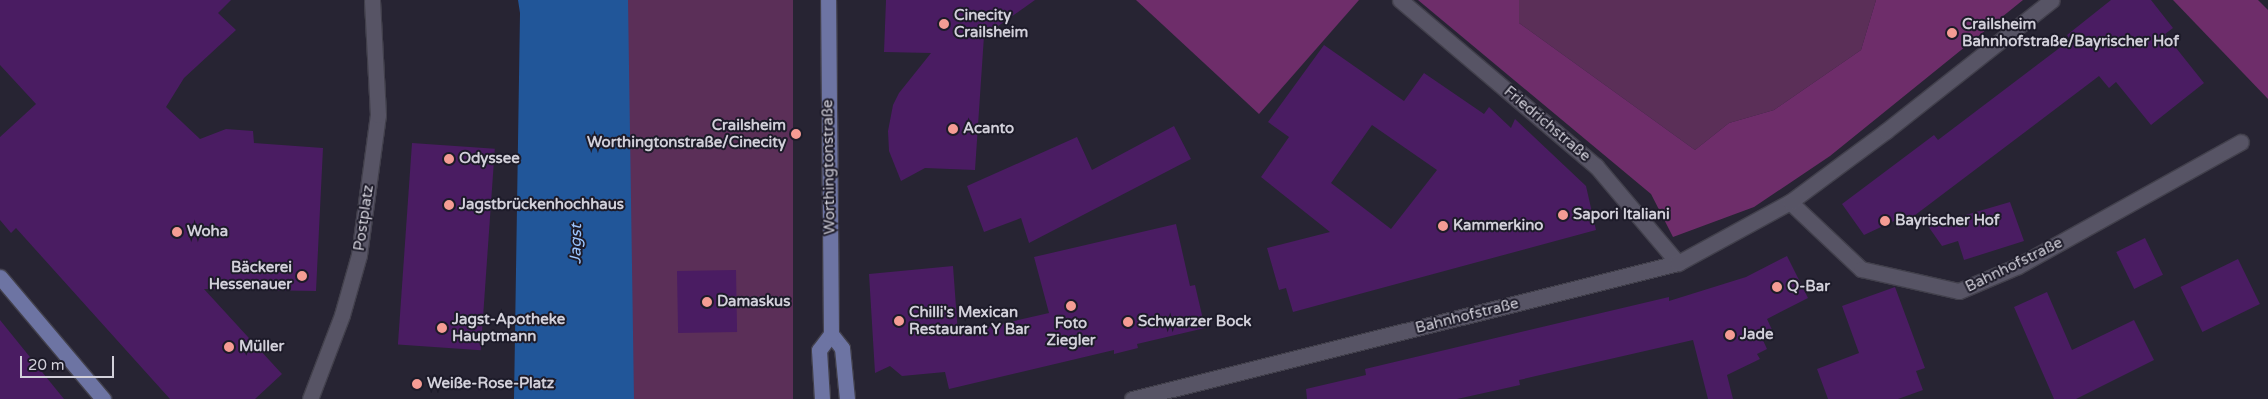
<!DOCTYPE html>
<html>
<head>
<meta charset="utf-8">
<style>
  body { margin:0 }
  #map { position:relative; width:2268px; height:399px; overflow:hidden; background:#272433; font-family:"Varela Round",sans-serif }
  div>[style] { position:absolute }
  .green>* { inset:0; background:#5b2f58; transform-origin:0 0 }
  .forest>* { inset:0; background:#6e2d6a }
  .water>* { inset:0; background:#215699 }
  .building>* { inset:0; background:#4a1c62; transform-origin:0 0 }
  .roads { filter:drop-shadow(1px 0 #42404c) drop-shadow(-1px 0 #42404c) drop-shadow(0 1px #42404c) drop-shadow(0 -1px #42404c) }
  .minor>* { height:15px; margin:-7.5px; padding:0 7.5px; transform-origin:7.5px; border-radius:7.5px; background:#575465 }
  .secondary>* { height:15px; margin:-7.5px; padding:0 7.5px; transform-origin:7.5px; border-radius:7.5px; background:#575465 }
  .primary>* { height:15px; margin:-7.5px; padding:0 7.5px; transform-origin:7.5px; border-radius:7.5px; background:#6d74a3 }
  .dots>* { width:14px; height:14px; translate:-50% -50%; box-sizing:border-box; border:2px solid #1d1b29; border-radius:50% }
  span { translate:-50% -50%; white-space:nowrap; text-align:center; line-height:1.15; -webkit-text-stroke:4px #1d1b29; paint-order:stroke }
  .poi-label { font-size:15px; color:#d2d0da; font-weight:700 }
  .left { translate:0 -50%; text-align:left }
  .right { translate:-100% -50%; text-align:right }
  .street-label { font-size:15px; color:#d2d0da }
  .water-label { font-size:16px; color:#9cc5fe; font-style:italic }
  .scale { position:absolute; left:20px; top:356px; width:94px; height:22px; box-sizing:border-box; border:2px solid #d2d0da; border-top:0; padding-left:6px; font-size:15px; line-height:18px; white-space:nowrap; color:#d2d0da; -webkit-text-stroke:4px #1d1b29; paint-order:stroke }
</style>
</head>
<body>
<div id="map">
  <div class="green">
    <div style="left:628px;top:0;width:165px;height:399px"></div>
    <div style="clip-path:polygon(1519px 0,1876px 0,1861px 50px,1774px 110px,1729px 123px,1695px 150px,1519px 23px)"></div>
  </div>
  <div class="forest">
    <div style="clip-path:polygon(1136px 0,1359px 0,1259px 114px)"></div>
    <div style="clip-path:polygon(1418px 0,1519px 0,1519px 23px,1695px 150px,1729px 123px,1774px 110px,1861px 50px,1876px 0,2023px 0,1830px 156px,1754px 207px,1673px 237px,1651px 194px)"></div>
    <div style="clip-path:polygon(2173px 0,2258px 0,2268px 10px,2268px 99px)"></div>
  </div>
  <div class="water">
    <div style="clip-path:polygon(518px 0,628px 0,634px 399px,514px 399px,520px 13px)"></div>
  </div>
  <div class="building">
    <div style="clip-path:polygon(0 0,231px 0,218px 13px,236px 30px,184px 78px,166px 107px,200px 139px,226px 129px,253px 131px,254px 143px,323px 148px,316px 291px,204px 289px,282px 374px,255px 399px,170px 399px,16px 228px,11px 233px,0 220px,0 137px,36px 104px,0 65px)"></div>
    <div style="clip-path:polygon(886px 0,1035px 0,984px 36px,975px 170px,925px 168px,901px 181px,889px 151px,888px 131px,893px 105px,899px 93px,931px 53px,884px 52px)"></div>
    <div style="clip-path:polygon(2111px 0,2151px 0,2173px 28px,2165px 34px,2204px 83px,2151px 125px,2116px 82px,2109px 88px,2099px 76px,1898px 228px,1894px 221px,1864px 235px,1842px 204px,1934px 135px,1938px 140px,2070px 40px,2067px 35px)"></div>
    <div style="clip-path:polygon(evenodd,1324px 45px,1404px 101px,1424px 73px,1484px 114px,1489px 107px,1511px 128px,1515px 119px,1586px 186px,1596px 230px,1293px 312px,1286px 288px,1279px 290px,1267px 248px,1330px 232px,1261px 177px,1289px 137px,1268px 122px,1324px 45px,1372px 125px,1437px 170px,1391px 229px,1331px 183px,1372px 125px)"></div>
    <div style="clip-path:polygon(1174px 126px,1191px 159px,1029px 243px,1021px 218px,984px 232px,967px 186px,1077px 137px,1092px 170px)"></div>
    <div style="left:412px;top:143px;width:83px;height:202px;rotate:4deg"></div>
    <div style="clip-path:polygon(2010px 202px,2024px 241px,1964px 260px,1958px 241px,1942px 246px,1928px 226px)"></div>
    <div style="clip-path:polygon(1176px 224px,1190px 286px,1195px 285px,1205px 328px,1137px 344px,1138px 348px,1114px 354px,1114px 350px,949px 389px,945px 372px,902px 376px,890px 366px,875px 373px,869px 274px,953px 266px,958px 334px,1049px 313px,1034px 257px)"></div>
    <div style="left:2145px;top:238px;width:41px;height:32px;rotate:64deg"></div>
    <div style="clip-path:polygon(1787px 256px,1808px 298px,1767px 319px,1773px 332px,1762px 338px,1767px 349px,1757px 354px,1760px 359px,1727px 375px,1733px 399px,1708px 399px,1693px 340px,1519px 380px,1520px 385px,1457px 399px,1307px 399px,1306px 389px,1366px 375px,1365px 369px,1669px 297px,1669px 301px,1746px 277px)"></div>
    <div style="left:2238px;top:259px;width:50px;height:64px;rotate:64deg"></div>
    <div style="left:736px;top:270px;width:62px;height:59px;rotate:89deg"></div>
    <div style="clip-path:polygon(1895px 287px,1925px 368px,1916px 371px,1923px 390px,1898px 399px,1828px 399px,1817px 369px,1859px 353px,1842px 306px)"></div>
    <div style="clip-path:polygon(2047px 292px,2072px 350px,2134px 320px,2154px 360px,2076px 399px,2054px 399px,2014px 307px)"></div>
    <div style="clip-path:polygon(0 320px,38px 367px,64px 399px,0 399px)"></div>
  </div>
  <div class="roads">
    <div class="minor">
      <div style="left:1400px;top:0;width:257px;rotate:40.3deg"></div>
      <div style="left:1596px;top:166px;width:127px;rotate:49.8deg"></div>
      <div style="left:1790px;top:202px;width:98px;rotate:43.3deg"></div>
      <div style="left:1861px;top:269px;width:100px;rotate:12.7deg"></div>
      <div style="left:1959px;top:291px;width:64px;rotate:-23deg"></div>
      <div style="left:2018px;top:266px;width:255px;rotate:-29.1deg"></div>
      <div style="left:310px;top:399px;width:90px;rotate:-69.1deg"></div>
      <div style="left:342px;top:315px;width:62px;rotate:-74.2deg"></div>
      <div style="left:359px;top:255px;width:141px;rotate:-82.3deg"></div>
      <div style="left:378px;top:115px;width:115px;rotate:-93deg"></div>
    </div>
    <div class="secondary">
      <div style="left:1132px;top:399px;width:563px;rotate:-13.99deg"></div>
      <div style="left:1678px;top:263px;width:128px;rotate:-28.6deg"></div>
      <div style="left:1790px;top:202px;width:119px;rotate:-36.5deg"></div>
      <div style="left:1886px;top:131px;width:211px;rotate:-38.3deg"></div>
    </div>
    <div class="primary">
      <div style="left:0;top:277px;width:160px;rotate:49.8deg"></div>
      <div style="left:831px;top:334px;width:18px;rotate:52deg"></div>
      <div style="left:842px;top:348px;width:51px;rotate:84.4deg"></div>
      <div style="left:822px;top:399px;width:49px;rotate:-93.5deg"></div>
      <div style="left:819px;top:350px;width:20px;rotate:-53deg"></div>
      <div style="left:831px;top:334px;width:334px;rotate:-90.5deg"></div>
    </div>
  </div>
  <div class="dots">
    <div style="left:944px;top:24px;background:#f59c94"></div>
    <div style="left:1952px;top:33px;background:#f59c94"></div>
    <div style="left:953px;top:129px;background:#f59c94"></div>
    <div style="left:796px;top:134px;background:#f59c94"></div>
    <div style="left:449px;top:159px;background:#f59c94"></div>
    <div style="left:449px;top:205px;background:#f59c94"></div>
    <div style="left:1563px;top:215px;background:#f59c94"></div>
    <div style="left:1885px;top:221px;background:#f59c94"></div>
    <div style="left:1443px;top:226px;background:#f59c94"></div>
    <div style="left:177px;top:232px;background:#f59c94"></div>
    <div style="left:302px;top:276px;background:#f59c94"></div>
    <div style="left:1777px;top:287px;background:#f59c94"></div>
    <div style="left:707px;top:302px;background:#f59c94"></div>
    <div style="left:1071px;top:306px;background:#f59c94"></div>
    <div style="left:899px;top:321px;background:#f59c94"></div>
    <div style="left:1128px;top:322px;background:#f59c94"></div>
    <div style="left:442px;top:328px;background:#f59c94"></div>
    <div style="left:1730px;top:335px;background:#f59c94"></div>
    <div style="left:229px;top:347px;background:#f59c94"></div>
    <div style="left:417px;top:384px;background:#f59c94"></div>
  </div>
  <div class="poi-label">
    <span class="left" style="left:954px;top:24px">Cinecity<br>Crailsheim</span>
    <span class="left" style="left:1962px;top:33px">Crailsheim<br>Bahnhofstraße/Bayrischer Hof</span>
    <span class="right" style="left:786px;top:134px">Crailsheim<br>Worthingtonstraße/Cinecity</span>
    <span class="left" style="left:963px;top:129px">Acanto</span>
    <span class="left" style="left:459px;top:159px">Odyssee</span>
    <span class="left" style="left:459px;top:205px">Jagstbrückenhochhaus</span>
    <span class="left" style="left:1573px;top:215px">Sapori Italiani</span>
    <span class="left" style="left:1895px;top:221px">Bayrischer Hof</span>
    <span class="left" style="left:1453px;top:226px">Kammerkino</span>
    <span class="left" style="left:187px;top:232px">Woha</span>
    <span class="right" style="left:292px;top:276px">Bäckerei<br>Hessenauer</span>
    <span class="left" style="left:1787px;top:287px">Q-Bar</span>
    <span class="left" style="left:717px;top:302px">Damaskus</span>
    <span class="left" style="left:909px;top:321px">Chilli's Mexican<br>Restaurant Y Bar</span>
    <span class="left" style="left:452px;top:328px">Jagst-Apotheke<br>Hauptmann</span>
    <span class="left" style="left:1138px;top:322px">Schwarzer Bock</span>
    <span style="left:1071px;top:332px">Foto<br>Ziegler</span>
    <span class="left" style="left:1740px;top:335px">Jade</span>
    <span class="left" style="left:239px;top:347px">Müller</span>
    <span class="left" style="left:427px;top:384px">Weiße-Rose-Platz</span>
  </div>
  <div class="street-label">
    <span style="left:1547px;top:124px;rotate:40deg">Friedrichstraße</span>
    <span style="left:829px;top:167px;rotate:-91deg">Worthingtonstraße</span>
    <span style="left:364px;top:218px;rotate:-82deg">Postplatz</span>
    <span style="left:2014px;top:265px;rotate:-26deg">Bahnhofstraße</span>
    <span style="left:1467px;top:316px;rotate:-14deg">Bahnhofstraße</span>
  </div>
  <div class="water-label">
    <span style="left:576px;top:244px;rotate:-89deg">Jagst</span>
  </div>
  <div class="scale">20 m</div>
</div>
</body>
</html>
